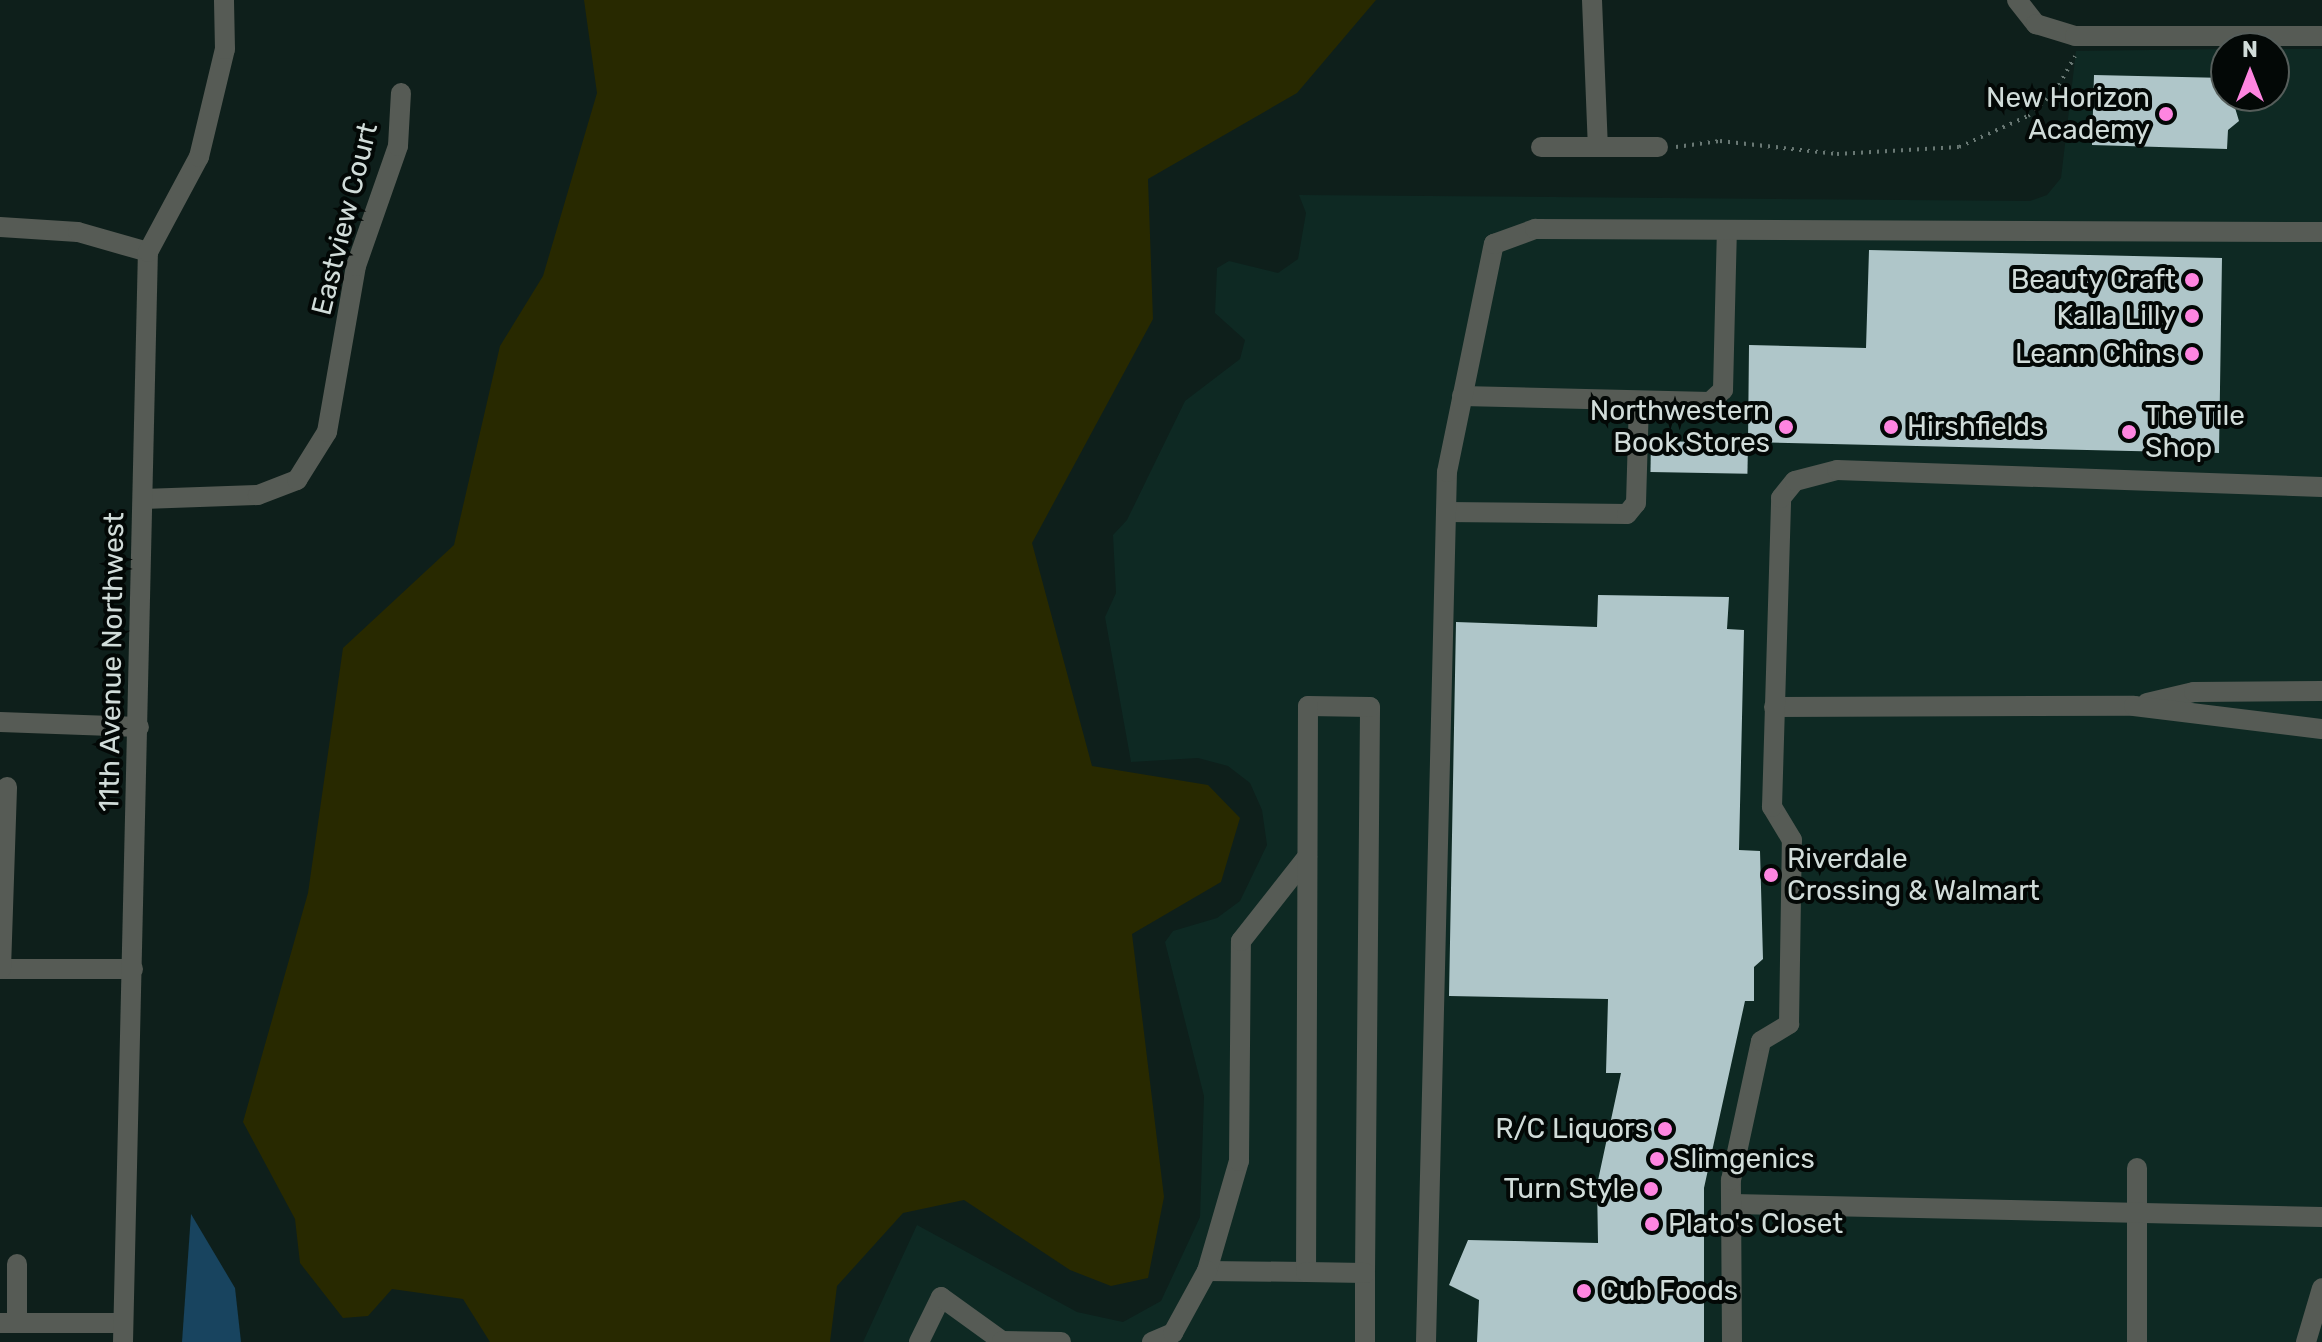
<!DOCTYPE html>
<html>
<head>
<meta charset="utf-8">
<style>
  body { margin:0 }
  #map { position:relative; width:2322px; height:1342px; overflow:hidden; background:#0e1f1b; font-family:Rubik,sans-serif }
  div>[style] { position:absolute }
  .built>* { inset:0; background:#0e2923 }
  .green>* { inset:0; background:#282900 }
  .water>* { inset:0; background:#18445f }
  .building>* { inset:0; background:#afc6c9; transform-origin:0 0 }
  .path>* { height:4px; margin-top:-2px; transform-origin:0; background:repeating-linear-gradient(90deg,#697874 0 2px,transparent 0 8px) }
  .minor>* { height:20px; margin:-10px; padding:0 10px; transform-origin:10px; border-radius:10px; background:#565b55 }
  .dots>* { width:22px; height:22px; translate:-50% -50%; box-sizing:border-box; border:4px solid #030806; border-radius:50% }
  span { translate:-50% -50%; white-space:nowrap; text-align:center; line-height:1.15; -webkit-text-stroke:8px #030806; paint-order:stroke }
  .poi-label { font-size:28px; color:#d1dcd9 }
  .right { translate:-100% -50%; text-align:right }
  .left { translate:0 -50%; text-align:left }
  .street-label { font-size:28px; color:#d1dcd9 }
  .north { position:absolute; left:2210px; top:32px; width:80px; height:80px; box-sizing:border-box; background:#030806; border:2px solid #555d5a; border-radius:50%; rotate:0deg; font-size:22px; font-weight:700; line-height:32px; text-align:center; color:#d1dcd9 }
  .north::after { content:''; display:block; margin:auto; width:28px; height:36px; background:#fe85e0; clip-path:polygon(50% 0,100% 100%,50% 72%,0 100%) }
</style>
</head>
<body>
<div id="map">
  <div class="built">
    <div style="clip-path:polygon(2226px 49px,2226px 96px,2274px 96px,2274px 49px,2322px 49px,2322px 1342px,863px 1342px,917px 1225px,1077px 1312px,1123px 1322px,1161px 1301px,1200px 1217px,1204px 1096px,1165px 942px,1173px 931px,1217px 918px,1240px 901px,1267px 845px,1262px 810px,1250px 783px,1228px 766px,1198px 758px,1131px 762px,1105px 617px,1116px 593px,1113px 535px,1127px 520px,1185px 401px,1240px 359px,1245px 340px,1215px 313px,1217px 268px,1229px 261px,1278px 273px,1298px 259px,1306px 213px,1299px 195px,2030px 201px,2047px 195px,2061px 178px,2076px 51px)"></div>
  </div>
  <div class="green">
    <div style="clip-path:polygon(584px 0,1376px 0,1297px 93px,1148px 179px,1153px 319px,1032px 543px,1092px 766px,1208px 785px,1240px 818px,1221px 882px,1132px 934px,1164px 1197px,1148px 1278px,1111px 1286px,1070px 1270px,964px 1200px,903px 1213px,837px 1286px,830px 1342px,490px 1342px,463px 1299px,392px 1289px,368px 1316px,343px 1318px,300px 1263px,295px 1219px,243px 1122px,308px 893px,343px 648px,454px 545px,500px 346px,543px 276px,597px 93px)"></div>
  </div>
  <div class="water">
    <div style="clip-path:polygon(191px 1214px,235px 1288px,241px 1342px,182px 1342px)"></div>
  </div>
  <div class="building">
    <div style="clip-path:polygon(2094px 75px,2226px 78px,2239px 121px,2228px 130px,2227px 149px,2092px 145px)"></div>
    <div style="clip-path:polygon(1869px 250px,2222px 258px,2219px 453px,1748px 442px,1749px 345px,1866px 348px)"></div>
    <div style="left:1651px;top:441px;width:97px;height:31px;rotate:1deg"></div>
    <div style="clip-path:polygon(1598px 595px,1729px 597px,1727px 629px,1744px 630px,1739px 850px,1760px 851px,1763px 959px,1754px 967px,1754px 1001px,1745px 1001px,1704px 1188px,1704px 1342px,1477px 1342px,1479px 1300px,1449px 1285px,1468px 1240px,1598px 1243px,1597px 1185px,1621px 1073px,1606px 1073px,1608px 999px,1449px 996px,1456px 622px,1597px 627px)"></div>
  </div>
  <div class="path">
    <div style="left:1676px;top:147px;width:44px;rotate:-7.8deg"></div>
    <div style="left:1720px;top:141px;width:118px;rotate:6.3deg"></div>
    <div style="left:1837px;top:154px;width:122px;rotate:-3.3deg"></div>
    <div style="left:1959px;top:147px;width:76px;rotate:-24.2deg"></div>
    <div style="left:2028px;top:116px;width:36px;rotate:-42deg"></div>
    <div style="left:2055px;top:92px;width:41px;rotate:-60.9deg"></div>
  </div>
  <div class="minor">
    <div style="left:1592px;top:0;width:147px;rotate:87.7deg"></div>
    <div style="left:2017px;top:0;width:31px;rotate:52deg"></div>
    <div style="left:2036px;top:24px;width:41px;rotate:17.1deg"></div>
    <div style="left:2075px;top:36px;width:247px"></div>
    <div style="left:1541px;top:147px;width:117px"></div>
    <div style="left:0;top:227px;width:78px;rotate:3.7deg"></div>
    <div style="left:78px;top:232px;width:73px;rotate:15.9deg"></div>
    <div style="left:1462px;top:396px;width:248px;rotate:1.4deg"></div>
    <div style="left:1710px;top:402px;width:18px;rotate:-43deg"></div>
    <div style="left:1723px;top:390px;width:160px;rotate:-88.6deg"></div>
    <div style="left:143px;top:499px;width:115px;rotate:-2deg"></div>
    <div style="left:258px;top:495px;width:42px;rotate:-21deg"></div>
    <div style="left:297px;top:480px;width:57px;rotate:-58deg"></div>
    <div style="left:327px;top:432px;width:169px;rotate:-80.1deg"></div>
    <div style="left:356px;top:266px;width:127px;rotate:-70.7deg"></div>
    <div style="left:398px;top:146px;width:53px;rotate:-86.8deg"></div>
    <div style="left:1446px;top:512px;width:181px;rotate:0.6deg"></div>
    <div style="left:1627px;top:514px;width:14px;rotate:-51deg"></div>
    <div style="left:1636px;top:503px;width:102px;rotate:-88.3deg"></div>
    <div style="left:2147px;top:703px;width:48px;rotate:-13.2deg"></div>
    <div style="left:2194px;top:692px;width:128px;rotate:-0.4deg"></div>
    <div style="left:1774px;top:707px;width:360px;rotate:-0.2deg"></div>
    <div style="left:2134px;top:706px;width:189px;rotate:7deg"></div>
    <div style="left:0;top:722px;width:139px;rotate:2.1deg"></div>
    <div style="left:0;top:969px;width:133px"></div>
    <div style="left:1px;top:969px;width:182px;rotate:-88.1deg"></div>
    <div style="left:2137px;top:1168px;width:174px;rotate:90deg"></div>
    <div style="left:1733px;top:1204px;width:589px;rotate:1.26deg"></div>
    <div style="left:17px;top:1264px;width:59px;rotate:90deg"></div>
    <div style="left:1306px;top:1272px;width:99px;rotate:-179.4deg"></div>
    <div style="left:1207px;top:1271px;width:115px;rotate:-73.8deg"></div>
    <div style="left:1239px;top:1161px;width:220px;rotate:-89.5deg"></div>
    <div style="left:1241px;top:941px;width:107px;rotate:-51.8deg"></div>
    <div style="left:0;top:1323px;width:123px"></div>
    <div style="left:123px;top:1342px;width:1090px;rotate:-88.69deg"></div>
    <div style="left:148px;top:252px;width:108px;rotate:-61.8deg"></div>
    <div style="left:199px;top:157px;width:111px;rotate:-76.5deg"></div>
    <div style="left:225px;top:49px;width:49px;rotate:-91.2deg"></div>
    <div style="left:919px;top:1342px;width:50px;rotate:-63.9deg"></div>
    <div style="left:941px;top:1297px;width:75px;rotate:35.8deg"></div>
    <div style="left:1002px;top:1341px;width:59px;rotate:1deg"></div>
    <div style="left:1152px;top:1342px;width:23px;rotate:-23deg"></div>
    <div style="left:1173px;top:1333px;width:71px;rotate:-61.3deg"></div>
    <div style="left:1365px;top:1342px;width:69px;rotate:-90deg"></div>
    <div style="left:1365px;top:1273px;width:566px;rotate:-89.49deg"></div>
    <div style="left:1370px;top:707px;width:62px;rotate:-179.1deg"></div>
    <div style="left:1308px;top:706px;width:566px;rotate:90.2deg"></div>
    <div style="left:1306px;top:1272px;width:59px;rotate:1deg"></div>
    <div style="left:1426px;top:1342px;width:870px;rotate:-88.62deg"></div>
    <div style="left:1447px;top:472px;width:233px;rotate:-78.4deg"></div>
    <div style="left:1494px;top:244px;width:44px;rotate:-20.1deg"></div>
    <div style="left:1535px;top:229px;width:787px;rotate:0.22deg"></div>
    <div style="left:1732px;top:1342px;width:162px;rotate:-90.4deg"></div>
    <div style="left:1731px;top:1180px;width:142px;rotate:-77.8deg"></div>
    <div style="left:1761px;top:1041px;width:33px;rotate:-31deg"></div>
    <div style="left:1789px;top:1024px;width:184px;rotate:-89.1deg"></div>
    <div style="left:1792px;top:840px;width:39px;rotate:-121deg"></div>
    <div style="left:1772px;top:807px;width:309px;rotate:-88.3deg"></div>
    <div style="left:1781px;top:498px;width:22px;rotate:-51deg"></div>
    <div style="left:1795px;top:481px;width:43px;rotate:-14.7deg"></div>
    <div style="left:1837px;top:470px;width:485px;rotate:2deg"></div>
    <div style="left:2306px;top:1342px;width:56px;rotate:-73.5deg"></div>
  </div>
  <div class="dots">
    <div style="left:2166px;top:114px;background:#fe85e0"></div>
    <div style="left:2192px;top:280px;background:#fe85e0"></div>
    <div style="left:2192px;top:316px;background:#fe85e0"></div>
    <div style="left:2192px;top:354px;background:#fe85e0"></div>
    <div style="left:1786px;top:427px;background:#fe85e0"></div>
    <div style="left:1891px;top:427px;background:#fe85e0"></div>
    <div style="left:2129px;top:432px;background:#fe85e0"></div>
    <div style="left:1771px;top:875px;background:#fe85e0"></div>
    <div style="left:1665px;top:1129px;background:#fe85e0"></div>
    <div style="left:1657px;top:1159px;background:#fe85e0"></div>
    <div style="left:1651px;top:1189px;background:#fe85e0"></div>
    <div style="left:1652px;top:1224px;background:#fe85e0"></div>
    <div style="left:1584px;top:1291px;background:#fe85e0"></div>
  </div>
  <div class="poi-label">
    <span class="right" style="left:2150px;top:114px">New Horizon<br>Academy</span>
    <span class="right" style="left:2176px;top:280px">Beauty Craft</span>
    <span class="right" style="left:2176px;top:316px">Kalla Lilly</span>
    <span class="right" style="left:2176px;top:354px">Leann Chins</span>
    <span class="right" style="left:1770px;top:427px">Northwestern<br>Book Stores</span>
    <span class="left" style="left:2145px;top:432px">The Tile<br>Shop</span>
    <span class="left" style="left:1907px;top:427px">Hirshfields</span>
    <span class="left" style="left:1787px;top:875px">Riverdale<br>Crossing &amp; Walmart</span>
    <span class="right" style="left:1649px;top:1129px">R/C Liquors</span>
    <span class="left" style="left:1673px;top:1159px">Slimgenics</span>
    <span class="right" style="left:1635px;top:1189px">Turn Style</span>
    <span class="left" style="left:1668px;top:1224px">Plato's Closet</span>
    <span class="left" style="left:1600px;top:1291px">Cub Foods</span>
  </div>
  <div class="street-label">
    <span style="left:345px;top:219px;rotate:-76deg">Eastview Court</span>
    <span style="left:112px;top:662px;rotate:-89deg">11th Avenue Northwest</span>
  </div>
  <div class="north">N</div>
</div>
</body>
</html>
